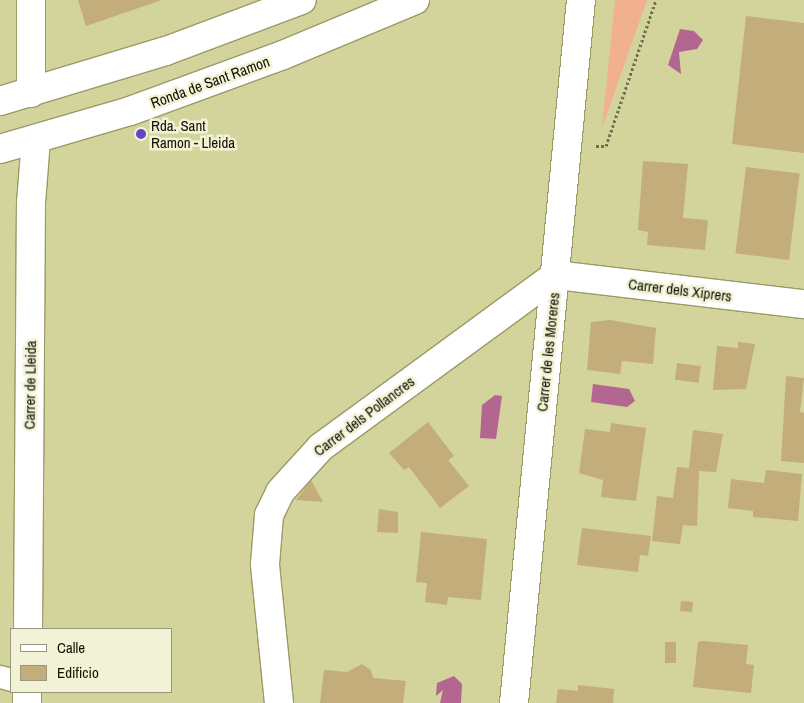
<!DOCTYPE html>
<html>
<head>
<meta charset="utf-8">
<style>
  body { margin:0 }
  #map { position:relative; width:804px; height:703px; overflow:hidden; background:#d3d39c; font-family:"Archivo Narrow",sans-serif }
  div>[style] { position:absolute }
  .green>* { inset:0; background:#f1b191 }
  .water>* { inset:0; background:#b36790 }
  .building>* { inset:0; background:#c3ad7a; transform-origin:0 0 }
  .path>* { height:3px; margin-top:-1.5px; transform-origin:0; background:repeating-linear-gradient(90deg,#6f6f4c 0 2.5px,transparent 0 5px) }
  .roads { filter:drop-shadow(1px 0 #9b9a65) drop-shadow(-1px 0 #9b9a65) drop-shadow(0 1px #9b9a65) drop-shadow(0 -1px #9b9a65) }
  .pedestrian>* { height:22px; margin:-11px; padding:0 11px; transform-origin:11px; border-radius:11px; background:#fff }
  .minor>* { height:28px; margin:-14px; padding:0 14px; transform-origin:14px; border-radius:14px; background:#fff }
  .dots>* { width:14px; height:14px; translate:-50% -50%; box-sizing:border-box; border:2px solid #f2f2d7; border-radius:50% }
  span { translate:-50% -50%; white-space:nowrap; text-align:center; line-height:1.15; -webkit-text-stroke:5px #f2f2d7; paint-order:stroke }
  .street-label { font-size:15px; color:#121100 }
  .poi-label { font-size:15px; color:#121100 }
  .left { translate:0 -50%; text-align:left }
  .legend { position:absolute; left:10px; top:628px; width:162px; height:65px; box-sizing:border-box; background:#f2f2d7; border:1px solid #989881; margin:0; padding:6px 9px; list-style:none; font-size:15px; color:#121100 }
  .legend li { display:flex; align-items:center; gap:10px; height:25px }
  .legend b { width:25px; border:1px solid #989881 }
</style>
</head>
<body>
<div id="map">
  <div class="green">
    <div style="clip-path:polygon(615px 0,647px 0,602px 128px)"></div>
  </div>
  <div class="water">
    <div style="clip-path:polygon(680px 29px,694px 31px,703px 40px,697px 49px,679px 52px,681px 74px,668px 65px)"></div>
    <div style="clip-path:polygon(593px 384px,629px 389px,635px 401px,627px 407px,591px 402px)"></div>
    <div style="clip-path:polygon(495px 395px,502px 396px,496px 439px,480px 438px,482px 405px)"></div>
    <div style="clip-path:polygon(454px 676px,462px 684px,461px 703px,440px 703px,443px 690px,436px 696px,437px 683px)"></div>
  </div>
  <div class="building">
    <div style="clip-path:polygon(78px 0,162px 0,86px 26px)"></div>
    <div style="clip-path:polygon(746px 16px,804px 23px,804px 153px,732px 144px)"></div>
    <div style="clip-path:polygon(643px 161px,688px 164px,683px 218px,708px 220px,705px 250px,647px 245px,648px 232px,638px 230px)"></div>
    <div style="left:746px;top:167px;width:54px;height:87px;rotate:7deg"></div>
    <div style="clip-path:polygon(610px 320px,656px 328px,653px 364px,622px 361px,620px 374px,587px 370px,591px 322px)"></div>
    <div style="clip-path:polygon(738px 342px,755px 344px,746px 389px,713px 390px,717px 346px,738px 348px)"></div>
    <div style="left:677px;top:363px;width:24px;height:17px;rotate:7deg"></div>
    <div style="clip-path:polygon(786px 376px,804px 378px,800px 412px,804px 413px,804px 463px,781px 461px)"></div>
    <div style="clip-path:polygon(428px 422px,454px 456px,448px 460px,469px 486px,440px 508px,409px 467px,404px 470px,389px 453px)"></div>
    <div style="clip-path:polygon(611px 423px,646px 428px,636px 501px,601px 497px,603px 480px,579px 473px,585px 429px,610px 432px)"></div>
    <div style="clip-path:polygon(693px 430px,723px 434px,716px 472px,699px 471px,697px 526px,683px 525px,680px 544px,652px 541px,657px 496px,673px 498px,677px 467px,689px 468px)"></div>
    <div style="clip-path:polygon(766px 470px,802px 474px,798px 521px,753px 517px,753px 511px,728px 508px,731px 479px,764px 483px)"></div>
    <div style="clip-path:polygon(311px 480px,323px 502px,296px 500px)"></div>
    <div style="clip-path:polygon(379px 509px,398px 512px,398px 533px,377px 532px)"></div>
    <div style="clip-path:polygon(582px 528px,651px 536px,648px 556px,640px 555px,638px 572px,577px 565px)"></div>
    <div style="clip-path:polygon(421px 532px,487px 539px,481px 600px,448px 597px,447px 605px,425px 602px,427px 583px,416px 582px)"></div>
    <div style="left:681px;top:601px;width:12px;height:10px;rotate:5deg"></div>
    <div style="clip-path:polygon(703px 641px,748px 645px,746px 664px,754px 665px,751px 693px,693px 687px,698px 642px)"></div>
    <div style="left:665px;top:642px;width:11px;height:21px"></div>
    <div style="clip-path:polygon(362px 664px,371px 670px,373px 678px,406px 681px,403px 703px,320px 703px,324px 670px,347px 672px)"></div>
    <div style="clip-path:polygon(578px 685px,614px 689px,613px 703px,556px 703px,558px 689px,578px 691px)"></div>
  </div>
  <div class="path">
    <div style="left:596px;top:146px;width:10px"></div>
    <div style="left:606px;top:146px;width:154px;rotate:-71.1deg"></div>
  </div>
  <div class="roads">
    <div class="pedestrian">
      <div style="left:0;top:677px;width:11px;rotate:15deg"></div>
    </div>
    <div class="minor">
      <div style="left:31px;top:93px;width:93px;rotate:-90deg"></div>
      <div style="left:0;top:101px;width:173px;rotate:-16.8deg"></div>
      <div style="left:166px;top:51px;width:145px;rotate:-20.6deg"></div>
      <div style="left:0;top:149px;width:135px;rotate:-16.3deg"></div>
      <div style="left:130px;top:111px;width:163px;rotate:-20.1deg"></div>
      <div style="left:283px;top:55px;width:143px;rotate:-22.6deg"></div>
      <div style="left:556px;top:275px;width:250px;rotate:6.7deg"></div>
      <div style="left:28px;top:629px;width:426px;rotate:-89.6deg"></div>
      <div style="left:31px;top:203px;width:63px;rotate:-85.5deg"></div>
      <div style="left:27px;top:703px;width:11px;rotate:-90deg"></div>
      <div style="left:279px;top:703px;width:140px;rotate:-95.8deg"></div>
      <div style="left:265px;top:564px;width:49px;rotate:-85.3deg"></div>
      <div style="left:269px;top:515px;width:25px;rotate:-64deg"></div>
      <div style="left:280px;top:492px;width:61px;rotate:-47.7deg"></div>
      <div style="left:321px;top:447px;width:291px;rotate:-36.2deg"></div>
      <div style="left:514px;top:703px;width:706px;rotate:-84.56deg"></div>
    </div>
  </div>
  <div class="dots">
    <div style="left:141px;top:134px;background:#6148c0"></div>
  </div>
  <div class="street-label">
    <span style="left:210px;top:82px;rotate:-20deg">Ronda de Sant Ramon</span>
    <span style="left:680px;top:290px;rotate:7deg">Carrer dels Xiprers</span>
    <span style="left:548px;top:352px;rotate:-84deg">Carrer de les Moreres</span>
    <span style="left:30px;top:385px;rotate:-89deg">Carrer de Lleida</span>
    <span style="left:364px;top:416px;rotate:-37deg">Carrer dels Pollancres</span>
  </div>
  <div class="poi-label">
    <span class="left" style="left:151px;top:134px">Rda. Sant<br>Ramon - Lleida</span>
  </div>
  <ul class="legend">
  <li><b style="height:6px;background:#fff"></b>Calle</li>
  <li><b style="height:14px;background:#c3ad7a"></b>Edificio</li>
  </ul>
</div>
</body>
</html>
